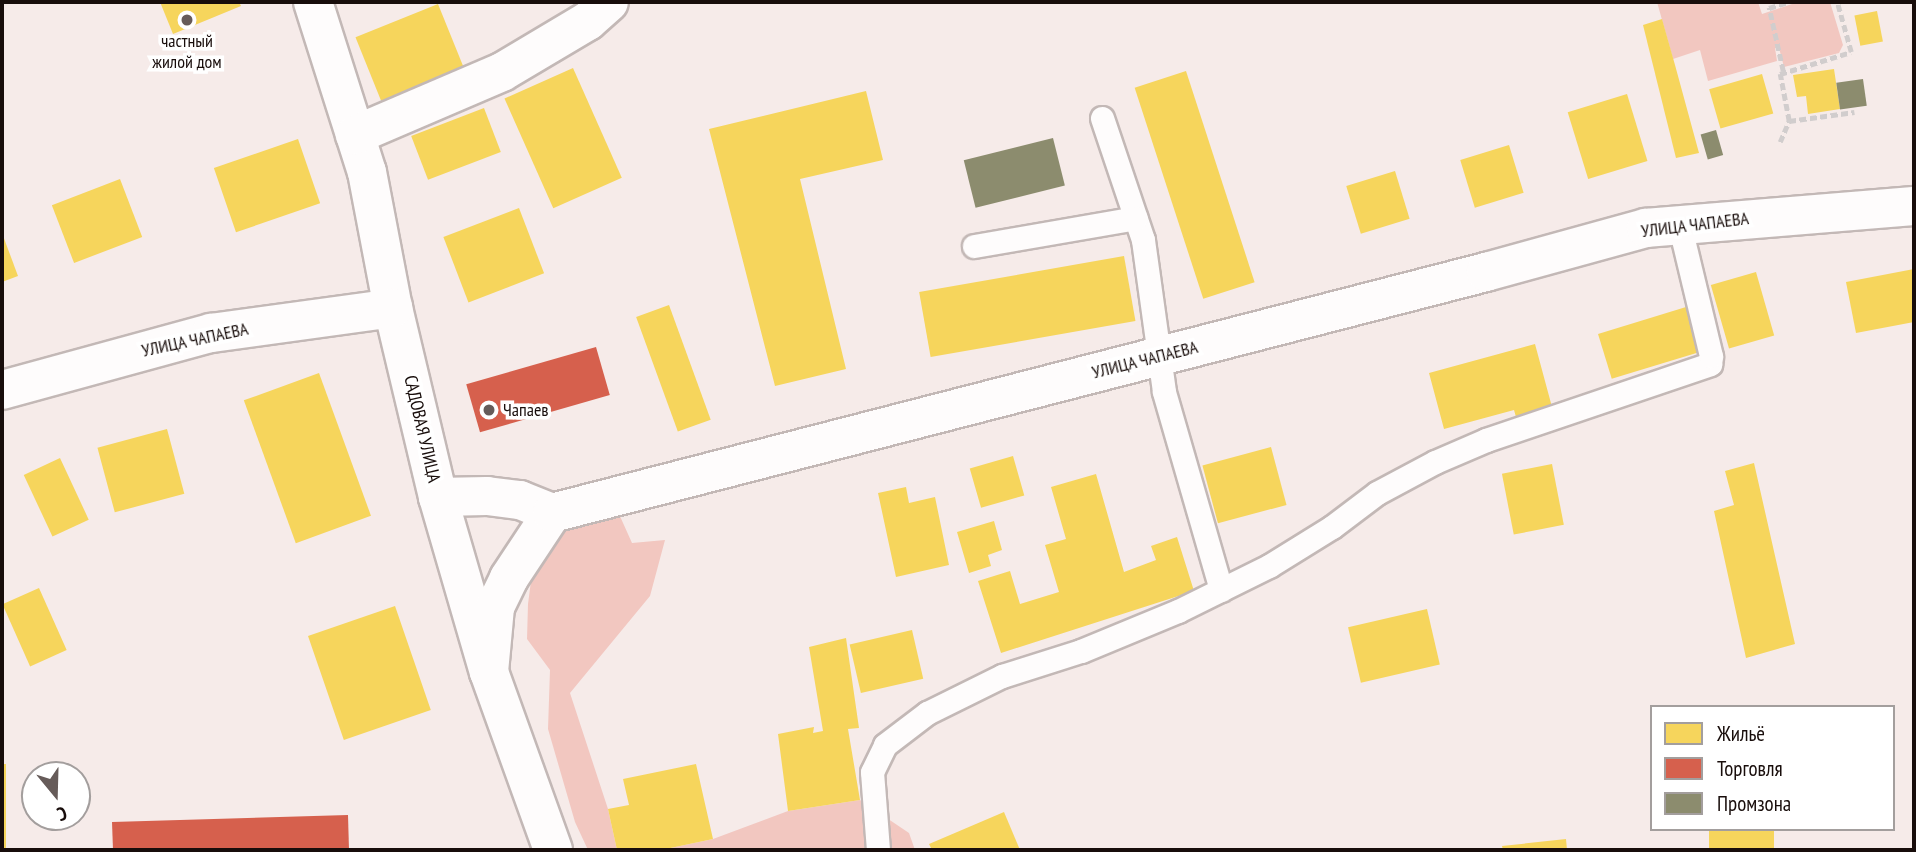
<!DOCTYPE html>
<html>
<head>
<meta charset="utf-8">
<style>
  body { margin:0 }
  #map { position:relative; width:1916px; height:852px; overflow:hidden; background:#f6ebe9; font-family:"PT Sans Narrow",sans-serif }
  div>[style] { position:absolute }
  .green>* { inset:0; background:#f2c7c0 }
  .homes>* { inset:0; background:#f6d55c; transform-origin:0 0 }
  .shops>* { inset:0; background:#d6604d; transform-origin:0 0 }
  .industry>* { inset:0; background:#8c8c6e; transform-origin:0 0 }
  .path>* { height:4.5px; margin-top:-2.25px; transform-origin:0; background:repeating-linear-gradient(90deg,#d1cdcd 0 7px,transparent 0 10.5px) }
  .roads { filter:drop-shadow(2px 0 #c3b8b6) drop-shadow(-2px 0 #c3b8b6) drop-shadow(0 2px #c3b8b6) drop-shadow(0 -2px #c3b8b6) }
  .lane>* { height:23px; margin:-11.5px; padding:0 11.5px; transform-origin:11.5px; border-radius:11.5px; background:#fefcfc }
  .street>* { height:38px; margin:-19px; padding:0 19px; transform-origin:19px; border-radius:19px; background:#fefcfc }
  .dots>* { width:19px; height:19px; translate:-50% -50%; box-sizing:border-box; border:4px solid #fff; border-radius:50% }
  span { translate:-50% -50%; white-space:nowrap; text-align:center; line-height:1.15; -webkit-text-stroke:7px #fff; paint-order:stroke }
  .poi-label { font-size:18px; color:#180d0b }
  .left { translate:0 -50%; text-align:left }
  .street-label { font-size:18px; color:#180d0b }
  .frame { position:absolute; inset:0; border:4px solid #180d0b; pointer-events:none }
  .legend { position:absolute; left:1650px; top:705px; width:245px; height:126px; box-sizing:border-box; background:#fff; border:2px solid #a39e9d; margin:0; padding:9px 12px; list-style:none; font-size:21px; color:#180d0b }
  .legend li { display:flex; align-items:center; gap:14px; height:35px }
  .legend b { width:35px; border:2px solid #a39e9d }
  .north { position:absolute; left:21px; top:761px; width:70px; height:70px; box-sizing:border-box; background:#fff; border:2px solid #a39e9d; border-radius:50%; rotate:161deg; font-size:19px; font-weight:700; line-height:28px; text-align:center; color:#180d0b }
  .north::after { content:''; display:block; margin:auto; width:24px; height:32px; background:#665b59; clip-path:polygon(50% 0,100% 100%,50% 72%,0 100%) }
</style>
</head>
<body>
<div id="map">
  <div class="green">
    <div style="clip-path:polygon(1657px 2px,1758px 2px,1762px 14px,1798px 2px,1830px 2px,1843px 45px,1839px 53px,1784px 67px,1779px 48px,1775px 48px,1777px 61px,1708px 81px,1700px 50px,1673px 59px)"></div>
    <div style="clip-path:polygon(619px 514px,632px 543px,665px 540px,650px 596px,570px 693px,608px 809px,617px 850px,588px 850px,575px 822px,548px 729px,550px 670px,527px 639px,528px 604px,534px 558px,562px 527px)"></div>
    <div style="clip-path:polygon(860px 800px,909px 833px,915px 850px,661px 850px,713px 839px,788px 811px)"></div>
  </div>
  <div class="homes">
    <div style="clip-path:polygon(160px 2px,239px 2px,241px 6px,173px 34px)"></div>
    <div style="left:438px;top:4px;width:71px;height:89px;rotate:68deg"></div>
    <div style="left:1877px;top:11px;width:31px;height:23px;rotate:79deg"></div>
    <div style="clip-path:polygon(1662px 19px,1675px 65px,1699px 153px,1676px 158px,1643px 25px)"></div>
    <div style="left:573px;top:68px;width:120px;height:75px;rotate:66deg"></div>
    <div style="clip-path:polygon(1834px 69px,1840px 109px,1808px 114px,1806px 96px,1797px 97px,1793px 75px)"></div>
    <div style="left:1186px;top:71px;width:222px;height:54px;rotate:72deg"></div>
    <div style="left:1762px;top:74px;width:41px;height:55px;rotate:74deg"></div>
    <div style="clip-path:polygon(866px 91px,883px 160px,800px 179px,846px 369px,775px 386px,709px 129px)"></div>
    <div style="left:1627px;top:94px;width:70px;height:62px;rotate:73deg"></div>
    <div style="left:484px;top:108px;width:47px;height:78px;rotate:69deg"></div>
    <div style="left:298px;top:139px;width:68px;height:89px;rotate:71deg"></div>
    <div style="left:1509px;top:145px;width:50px;height:51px;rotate:73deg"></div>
    <div style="left:1395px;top:171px;width:50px;height:51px;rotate:73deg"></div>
    <div style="left:120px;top:179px;width:62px;height:73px;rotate:69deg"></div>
    <div style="left:519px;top:208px;width:70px;height:81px;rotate:69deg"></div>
    <div style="clip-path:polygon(2px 233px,18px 276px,2px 282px)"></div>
    <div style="left:1124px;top:256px;width:66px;height:208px;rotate:80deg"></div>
    <div style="clip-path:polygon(1914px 269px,1914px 322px,1856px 333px,1846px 282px)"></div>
    <div style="left:1756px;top:272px;width:66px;height:47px;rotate:74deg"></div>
    <div style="left:669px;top:305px;width:122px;height:35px;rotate:70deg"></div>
    <div style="left:1686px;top:307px;width:47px;height:92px;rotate:73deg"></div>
    <div style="clip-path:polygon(1535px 344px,1552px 407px,1516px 417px,1514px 410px,1444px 429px,1429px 373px)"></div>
    <div style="left:319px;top:373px;width:152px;height:80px;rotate:70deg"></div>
    <div style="left:167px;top:429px;width:67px;height:72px;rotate:75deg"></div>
    <div style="left:1271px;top:447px;width:60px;height:71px;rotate:75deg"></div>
    <div style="left:1013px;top:456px;width:41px;height:45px;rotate:74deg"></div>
    <div style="left:60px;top:458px;width:68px;height:40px;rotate:65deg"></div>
    <div style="clip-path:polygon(1754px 463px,1795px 644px,1746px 658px,1714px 511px,1734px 505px,1725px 471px)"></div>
    <div style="left:1552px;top:464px;width:62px;height:51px;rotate:79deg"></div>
    <div style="clip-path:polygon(1096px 474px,1124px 572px,1156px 560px,1151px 546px,1177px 537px,1194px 591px,1001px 653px,978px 581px,1010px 571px,1020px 604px,1059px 592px,1045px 545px,1066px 539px,1051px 487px)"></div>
    <div style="clip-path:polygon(906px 487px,909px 503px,935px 497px,949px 565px,896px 577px,878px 493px)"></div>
    <div style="clip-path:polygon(994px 521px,1002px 550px,988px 555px,991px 566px,969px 573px,957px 532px)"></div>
    <div style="left:39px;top:588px;width:68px;height:40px;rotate:66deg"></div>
    <div style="left:395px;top:606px;width:110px;height:92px;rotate:71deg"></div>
    <div style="left:1427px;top:609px;width:57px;height:81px;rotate:77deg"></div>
    <div style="left:912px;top:630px;width:50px;height:64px;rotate:77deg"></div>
    <div style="clip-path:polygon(846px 638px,859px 728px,848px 729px,860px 800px,788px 811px,778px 734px,814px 727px,813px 733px,823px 731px,809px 647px)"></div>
    <div style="left:2px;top:764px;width:4px;height:86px"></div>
    <div style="clip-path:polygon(696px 764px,713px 839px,661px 850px,617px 850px,608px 809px,629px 805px,623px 779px)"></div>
    <div style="clip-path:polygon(1004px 812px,1020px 850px,932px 850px,929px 844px)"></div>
    <div style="left:1709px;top:829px;width:65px;height:21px"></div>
    <div style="clip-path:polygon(1566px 839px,1567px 850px,1503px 850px,1502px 846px)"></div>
  </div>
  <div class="shops">
    <div style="left:596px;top:347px;width:50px;height:135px;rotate:74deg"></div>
    <div style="clip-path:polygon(348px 815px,349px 850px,113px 850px,112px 822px)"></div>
  </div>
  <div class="industry">
    <div style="left:1863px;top:79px;width:27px;height:27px;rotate:82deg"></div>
    <div style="left:1716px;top:130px;width:26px;height:16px;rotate:74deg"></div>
    <div style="left:1053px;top:138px;width:49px;height:92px;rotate:76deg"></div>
  </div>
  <div class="path">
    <div style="left:1783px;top:71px;width:65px;rotate:-102.5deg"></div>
    <div style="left:1769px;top:8px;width:21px;rotate:-17deg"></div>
    <div style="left:1789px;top:121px;width:66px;rotate:-7.9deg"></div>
    <div style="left:1780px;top:142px;width:23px;rotate:-67deg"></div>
    <div style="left:1789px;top:121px;width:48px;rotate:-100.8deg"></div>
    <div style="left:1780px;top:74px;width:74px;rotate:-17.2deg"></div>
    <div style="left:1851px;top:52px;width:52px;rotate:-105.6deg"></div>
  </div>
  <div class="roads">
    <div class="lane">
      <div style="left:1102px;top:118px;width:129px;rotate:71.4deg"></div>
      <div style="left:1143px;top:240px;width:153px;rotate:82.1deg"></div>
      <div style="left:1164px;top:392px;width:206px;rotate:73.9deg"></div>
      <div style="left:974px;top:246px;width:164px;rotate:-9.8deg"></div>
      <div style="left:878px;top:850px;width:78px;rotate:-94.4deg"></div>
      <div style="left:872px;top:772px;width:30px;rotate:-64deg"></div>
      <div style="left:885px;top:745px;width:53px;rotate:-37.3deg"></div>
      <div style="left:927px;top:713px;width:84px;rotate:-26.3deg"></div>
      <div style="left:1002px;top:676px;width:83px;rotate:-17.6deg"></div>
      <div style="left:1081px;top:651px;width:105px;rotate:-22.4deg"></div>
      <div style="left:1178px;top:611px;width:102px;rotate:-26.3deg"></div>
      <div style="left:1269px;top:566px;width:74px;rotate:-31.8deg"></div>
      <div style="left:1332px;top:527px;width:56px;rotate:-37.1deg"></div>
      <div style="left:1377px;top:493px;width:66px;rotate:-28.1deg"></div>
      <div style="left:1435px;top:462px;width:56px;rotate:-23.3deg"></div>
      <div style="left:1486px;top:440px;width:237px;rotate:-18.7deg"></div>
      <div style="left:1710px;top:364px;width:8px;rotate:-83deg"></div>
      <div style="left:1711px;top:356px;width:137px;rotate:-103.5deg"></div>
    </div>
    <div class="street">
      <div style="left:313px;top:2px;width:178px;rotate:72.4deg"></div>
      <div style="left:367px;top:172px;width:138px;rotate:79.2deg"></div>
      <div style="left:393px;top:308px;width:194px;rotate:76.6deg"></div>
      <div style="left:438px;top:497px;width:182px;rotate:73.8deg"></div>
      <div style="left:489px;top:672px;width:189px;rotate:70.2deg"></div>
      <div style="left:355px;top:135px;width:160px;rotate:-23.2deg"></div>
      <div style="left:502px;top:72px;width:100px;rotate:-30.7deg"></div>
      <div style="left:588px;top:21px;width:28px;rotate:-42deg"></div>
      <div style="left:2px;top:390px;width:217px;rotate:-15.3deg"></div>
      <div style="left:211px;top:333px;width:184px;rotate:-7.8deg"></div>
      <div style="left:438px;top:497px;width:49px;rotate:-1.2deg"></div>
      <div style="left:487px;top:496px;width:33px;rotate:7deg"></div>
      <div style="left:520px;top:500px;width:35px;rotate:22deg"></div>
      <div style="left:489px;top:672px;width:65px;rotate:-84.7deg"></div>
      <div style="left:495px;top:607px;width:32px;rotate:-64deg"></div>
      <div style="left:509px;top:578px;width:78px;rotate:-56.5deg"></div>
      <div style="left:552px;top:513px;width:965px;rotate:-14.47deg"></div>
      <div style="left:1486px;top:272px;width:166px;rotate:-15.4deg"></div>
      <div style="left:1646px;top:228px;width:269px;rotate:-4.7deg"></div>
    </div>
  </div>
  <div class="dots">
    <div style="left:187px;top:20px;background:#665b59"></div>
    <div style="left:489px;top:410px;background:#665b59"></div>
  </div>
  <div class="poi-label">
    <span style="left:187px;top:52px">частный<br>жилой дом</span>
    <span class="left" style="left:503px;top:410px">Чапаев</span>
  </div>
  <div class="street-label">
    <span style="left:1695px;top:225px;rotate:-7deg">УЛИЦА ЧАПАЕВА</span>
    <span style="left:195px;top:340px;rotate:-12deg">УЛИЦА ЧАПАЕВА</span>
    <span style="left:1145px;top:360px;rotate:-14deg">УЛИЦА ЧАПАЕВА</span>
    <span style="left:422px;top:429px;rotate:77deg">САДОВАЯ УЛИЦА</span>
  </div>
  <div class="frame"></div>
  <ul class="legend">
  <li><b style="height:19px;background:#f6d55c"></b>Жильё</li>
  <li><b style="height:19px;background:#d6604d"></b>Торговля</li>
  <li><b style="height:19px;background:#8c8c6e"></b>Промзона</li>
  </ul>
  <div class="north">С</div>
</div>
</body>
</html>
